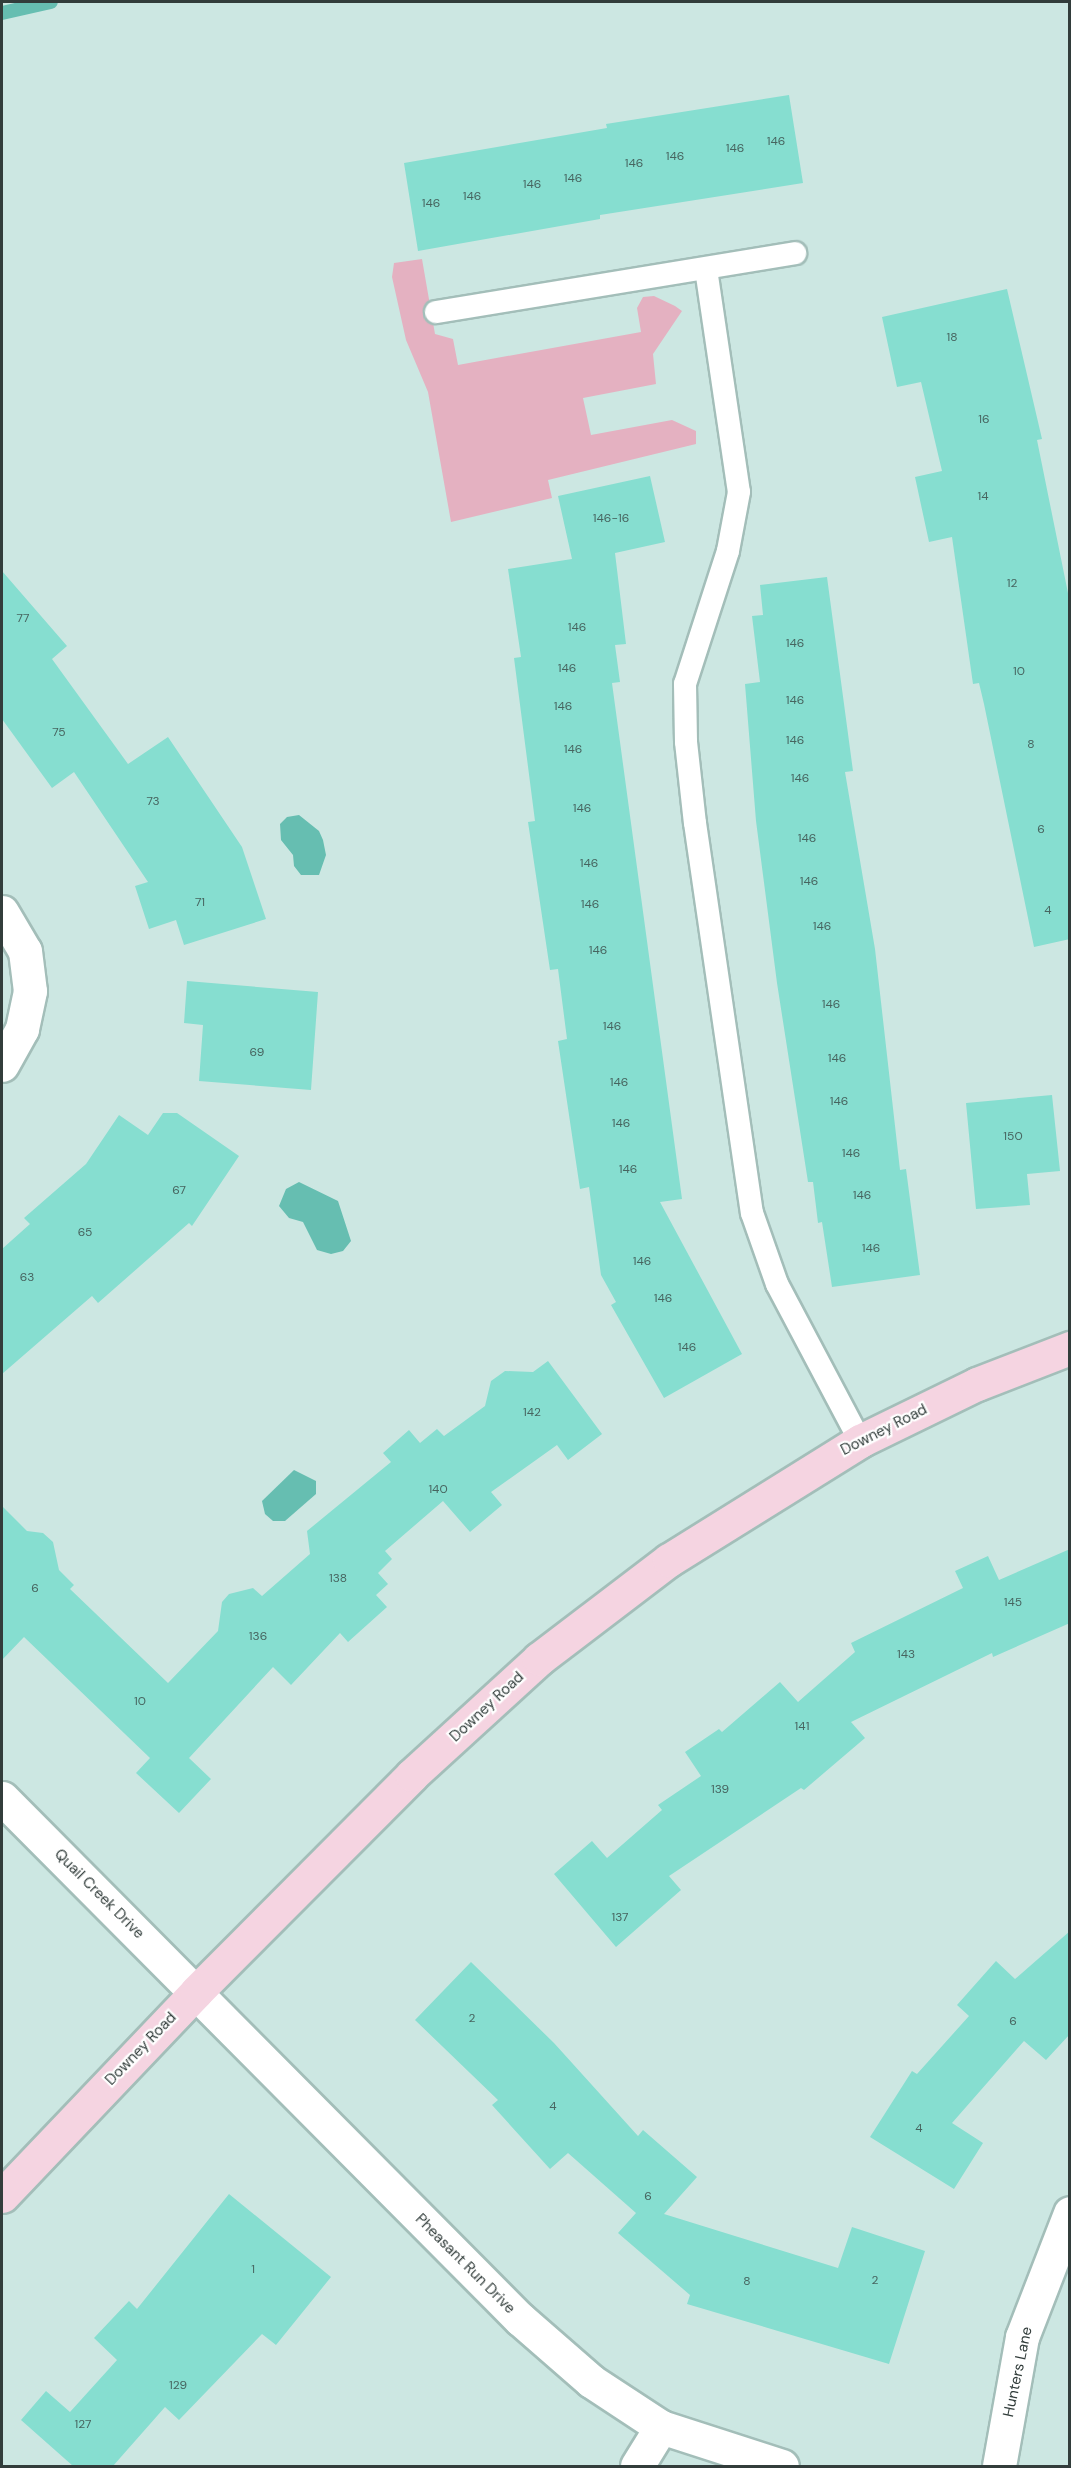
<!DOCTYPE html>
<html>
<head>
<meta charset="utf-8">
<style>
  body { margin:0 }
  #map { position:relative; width:1071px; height:2468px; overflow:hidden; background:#cce7e2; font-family:"DM Sans",sans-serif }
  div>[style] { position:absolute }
  .green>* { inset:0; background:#e4b1c1 }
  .water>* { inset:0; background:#66beb1 }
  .stream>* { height:14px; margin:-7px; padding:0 7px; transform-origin:7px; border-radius:7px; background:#66beb1 }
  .building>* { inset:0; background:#86ded0 }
  .roads { filter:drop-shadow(2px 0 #a3beb9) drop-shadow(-2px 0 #a3beb9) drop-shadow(0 2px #a3beb9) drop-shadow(0 -2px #a3beb9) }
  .lane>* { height:22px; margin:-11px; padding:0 11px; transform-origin:11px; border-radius:11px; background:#fff }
  .street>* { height:33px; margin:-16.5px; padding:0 16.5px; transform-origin:16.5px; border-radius:16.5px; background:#fff }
  .secondary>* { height:33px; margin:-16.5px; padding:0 16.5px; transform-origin:16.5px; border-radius:16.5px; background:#f5d4e1 }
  span { translate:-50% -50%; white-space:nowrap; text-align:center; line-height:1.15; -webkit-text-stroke:4.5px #fff; paint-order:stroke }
  .number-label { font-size:12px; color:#476560 }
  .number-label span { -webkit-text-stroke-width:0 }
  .street-label { font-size:15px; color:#323d3b }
  .frame { position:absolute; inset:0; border:3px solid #323d3b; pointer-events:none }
</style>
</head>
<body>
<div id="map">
  <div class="green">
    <div style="clip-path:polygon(422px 259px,435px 334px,453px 339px,458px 365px,641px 332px,637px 308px,643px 297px,654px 296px,675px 306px,682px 311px,653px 354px,656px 384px,583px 398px,591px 435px,672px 420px,696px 431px,696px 444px,548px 480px,552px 498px,451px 522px,428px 392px,406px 340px,392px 277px,394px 263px)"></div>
  </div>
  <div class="water">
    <div style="clip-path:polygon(299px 815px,319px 831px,323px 840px,326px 855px,319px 875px,301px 875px,294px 866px,293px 855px,281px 840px,280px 824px,287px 817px)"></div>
    <div style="clip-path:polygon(299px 1182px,338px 1201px,351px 1241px,343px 1251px,331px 1254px,317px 1250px,303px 1222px,289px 1218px,279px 1206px,286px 1189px)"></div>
    <div style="clip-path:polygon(294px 1470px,316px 1481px,316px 1494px,285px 1521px,273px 1521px,265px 1514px,262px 1501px)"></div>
  </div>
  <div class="stream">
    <div style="left:2px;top:13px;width:50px;rotate:-12.7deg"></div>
  </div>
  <div class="building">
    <div style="clip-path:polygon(789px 95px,803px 183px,600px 215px,600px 219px,418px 251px,404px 163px,607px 128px,606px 124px)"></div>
    <div style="clip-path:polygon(1007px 289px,1042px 439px,1037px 440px,1070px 603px,1070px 939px,1034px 947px,984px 704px,979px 683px,973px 684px,952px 537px,929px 542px,915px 477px,942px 471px,921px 382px,897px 387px,882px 317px)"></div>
    <div style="clip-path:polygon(650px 476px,665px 542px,615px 553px,626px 644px,615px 645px,620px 682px,612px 683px,682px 1199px,660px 1202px,742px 1354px,664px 1398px,611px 1305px,616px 1302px,601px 1275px,589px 1187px,580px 1189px,558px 1041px,567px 1039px,558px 969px,550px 970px,528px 822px,535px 821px,514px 658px,521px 657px,508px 569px,572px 559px,558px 496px)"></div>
    <div style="clip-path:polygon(2px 571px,67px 646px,52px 659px,128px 764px,168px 737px,242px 847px,266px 919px,184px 945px,176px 920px,149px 929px,135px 886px,148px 882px,74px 772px,52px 788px,2px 719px)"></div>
    <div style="clip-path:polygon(827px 577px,853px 771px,845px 772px,875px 949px,900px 1170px,906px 1169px,920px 1275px,832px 1287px,822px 1222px,818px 1223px,813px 1182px,808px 1182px,777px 983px,756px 821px,745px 684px,760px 682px,752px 616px,763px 615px,760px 585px)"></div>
    <div style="clip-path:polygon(187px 981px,318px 992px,311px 1090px,199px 1081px,203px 1025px,184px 1023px)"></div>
    <div style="clip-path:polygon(1052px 1095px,1060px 1171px,1027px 1174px,1030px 1205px,976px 1209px,966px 1103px)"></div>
    <div style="clip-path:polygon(163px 1113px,177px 1113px,239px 1156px,192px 1226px,189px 1223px,98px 1303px,92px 1296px,2px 1374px,2px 1249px,30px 1224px,24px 1218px,86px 1164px,119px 1115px,148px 1135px)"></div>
    <div style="clip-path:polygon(548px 1361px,602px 1434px,568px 1460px,557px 1445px,491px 1492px,502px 1505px,470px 1532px,443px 1501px,385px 1551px,392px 1559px,378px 1573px,388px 1584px,376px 1595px,387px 1607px,348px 1642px,340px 1633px,291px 1685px,273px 1667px,189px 1758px,211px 1779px,179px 1813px,136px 1773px,150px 1758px,24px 1637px,2px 1660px,2px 1506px,27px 1531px,43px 1533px,53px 1542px,59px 1570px,74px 1585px,70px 1589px,168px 1683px,218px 1631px,222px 1602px,229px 1594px,253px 1588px,262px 1596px,310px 1554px,307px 1531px,391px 1462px,383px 1453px,409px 1430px,420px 1443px,437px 1429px,444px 1436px,485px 1406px,491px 1381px,505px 1371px,533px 1372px)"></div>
    <div style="clip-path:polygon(1070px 1549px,1070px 1623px,993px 1657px,992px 1653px,851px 1722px,865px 1738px,804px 1790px,801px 1788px,669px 1876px,681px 1890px,616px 1947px,554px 1874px,592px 1841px,607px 1858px,662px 1810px,658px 1805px,701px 1776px,685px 1752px,719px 1729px,722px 1732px,780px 1682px,798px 1702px,855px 1652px,851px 1643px,963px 1588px,955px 1571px,988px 1556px,999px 1580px)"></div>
    <div style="clip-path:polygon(1070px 1931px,1070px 2034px,1046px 2060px,1024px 2041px,952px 2123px,983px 2143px,954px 2189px,870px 2137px,912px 2071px,917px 2074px,969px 2016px,957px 2005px,996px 1961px,1015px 1979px)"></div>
    <div style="clip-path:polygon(471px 1962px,554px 2043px,638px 2136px,643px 2130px,697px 2177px,664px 2214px,838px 2268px,852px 2227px,925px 2251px,889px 2364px,687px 2304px,690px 2295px,618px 2233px,636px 2213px,568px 2153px,550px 2169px,492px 2105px,498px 2100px,415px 2020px)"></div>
    <div style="clip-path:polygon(229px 2194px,331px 2277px,276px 2345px,262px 2334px,179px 2420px,165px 2407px,113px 2466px,73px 2466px,21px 2420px,46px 2391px,70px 2412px,117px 2360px,94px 2338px,129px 2301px,137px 2309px)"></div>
  </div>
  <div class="roads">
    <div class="lane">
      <div style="left:706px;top:269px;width:225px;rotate:81.6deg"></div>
      <div style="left:739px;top:492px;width:60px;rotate:100.6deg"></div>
      <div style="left:728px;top:551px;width:140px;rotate:107.9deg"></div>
      <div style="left:685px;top:684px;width:58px;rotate:89deg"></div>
      <div style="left:686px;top:742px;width:81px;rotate:83.7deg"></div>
      <div style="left:695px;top:823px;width:394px;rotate:81.7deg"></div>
      <div style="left:752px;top:1213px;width:75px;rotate:70.6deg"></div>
      <div style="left:777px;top:1284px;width:178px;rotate:62.1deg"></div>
      <div style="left:436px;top:312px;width:364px;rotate:-9.3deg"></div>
    </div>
    <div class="street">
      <div style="left:2px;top:912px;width:45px;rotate:59.5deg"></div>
      <div style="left:25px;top:951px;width:40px;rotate:82.9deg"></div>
      <div style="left:30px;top:991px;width:39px;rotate:102deg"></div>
      <div style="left:22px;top:1029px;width:41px;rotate:119.1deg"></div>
      <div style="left:2px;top:1798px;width:735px;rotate:45.17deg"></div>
      <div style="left:520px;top:2319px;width:94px;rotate:41.1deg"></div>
      <div style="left:591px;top:2381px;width:84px;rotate:33.3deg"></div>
      <div style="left:661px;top:2427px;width:127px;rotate:17.9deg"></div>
      <div style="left:637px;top:2466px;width:46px;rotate:-58.4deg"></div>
      <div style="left:999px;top:2466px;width:131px;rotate:-79.9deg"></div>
      <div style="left:1022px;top:2337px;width:133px;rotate:-68.8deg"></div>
    </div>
    <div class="secondary">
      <div style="left:2px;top:2196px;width:282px;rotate:-46.4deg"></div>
      <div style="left:196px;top:1992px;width:306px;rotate:-45.1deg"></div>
      <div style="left:412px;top:1775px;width:172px;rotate:-42.4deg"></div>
      <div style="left:539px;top:1659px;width:163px;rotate:-37.3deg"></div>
      <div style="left:669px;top:1560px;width:225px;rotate:-31.9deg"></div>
      <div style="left:860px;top:1441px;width:130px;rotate:-26deg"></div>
      <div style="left:977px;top:1384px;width:100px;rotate:-21.2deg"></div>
    </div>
  </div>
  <div class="number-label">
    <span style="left:776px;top:142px">146</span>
    <span style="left:735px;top:149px">146</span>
    <span style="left:675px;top:157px">146</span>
    <span style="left:634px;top:164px">146</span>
    <span style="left:573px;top:179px">146</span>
    <span style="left:532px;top:185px">146</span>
    <span style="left:472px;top:197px">146</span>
    <span style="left:431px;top:204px">146</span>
    <span style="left:952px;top:338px">18</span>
    <span style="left:984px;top:420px">16</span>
    <span style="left:983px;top:497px">14</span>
    <span style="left:611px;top:519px">146-16</span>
    <span style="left:1012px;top:584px">12</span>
    <span style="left:23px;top:619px">77</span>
    <span style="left:577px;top:628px">146</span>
    <span style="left:795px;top:644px">146</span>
    <span style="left:567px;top:669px">146</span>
    <span style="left:1019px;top:672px">10</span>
    <span style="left:795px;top:701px">146</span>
    <span style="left:563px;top:707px">146</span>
    <span style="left:59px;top:733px">75</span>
    <span style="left:795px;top:741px">146</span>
    <span style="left:1031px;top:745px">8</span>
    <span style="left:573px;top:750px">146</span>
    <span style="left:800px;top:779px">146</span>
    <span style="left:153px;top:802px">73</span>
    <span style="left:582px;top:809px">146</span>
    <span style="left:1041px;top:830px">6</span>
    <span style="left:807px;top:839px">146</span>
    <span style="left:589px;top:864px">146</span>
    <span style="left:809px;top:882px">146</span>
    <span style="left:200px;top:903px">71</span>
    <span style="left:590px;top:905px">146</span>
    <span style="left:1048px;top:911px">4</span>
    <span style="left:822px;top:927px">146</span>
    <span style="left:598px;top:951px">146</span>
    <span style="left:831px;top:1005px">146</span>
    <span style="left:612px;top:1027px">146</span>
    <span style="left:257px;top:1053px">69</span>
    <span style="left:837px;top:1059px">146</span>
    <span style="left:619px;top:1083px">146</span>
    <span style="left:839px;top:1102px">146</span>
    <span style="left:621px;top:1124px">146</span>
    <span style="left:1013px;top:1137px">150</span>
    <span style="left:851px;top:1154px">146</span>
    <span style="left:628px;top:1170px">146</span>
    <span style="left:179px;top:1191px">67</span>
    <span style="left:862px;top:1196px">146</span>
    <span style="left:85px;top:1233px">65</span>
    <span style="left:871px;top:1249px">146</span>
    <span style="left:642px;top:1262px">146</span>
    <span style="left:27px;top:1278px">63</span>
    <span style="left:663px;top:1299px">146</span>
    <span style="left:687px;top:1348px">146</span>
    <span style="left:532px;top:1413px">142</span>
    <span style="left:438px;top:1490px">140</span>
    <span style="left:338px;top:1579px">138</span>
    <span style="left:35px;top:1589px">6</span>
    <span style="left:1013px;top:1603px">145</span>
    <span style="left:258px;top:1637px">136</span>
    <span style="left:906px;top:1655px">143</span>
    <span style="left:140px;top:1702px">10</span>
    <span style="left:802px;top:1727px">141</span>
    <span style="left:720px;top:1790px">139</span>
    <span style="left:620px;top:1918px">137</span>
    <span style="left:472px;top:2019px">2</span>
    <span style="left:1013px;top:2022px">6</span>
    <span style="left:553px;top:2107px">4</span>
    <span style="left:919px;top:2129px">4</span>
    <span style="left:648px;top:2197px">6</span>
    <span style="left:253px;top:2270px">1</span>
    <span style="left:875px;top:2281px">2</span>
    <span style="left:747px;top:2282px">8</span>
    <span style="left:178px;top:2386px">129</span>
    <span style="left:83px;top:2425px">127</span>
  </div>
  <div class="street-label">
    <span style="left:884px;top:1430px;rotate:-27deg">Downey Road</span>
    <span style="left:487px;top:1707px;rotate:-43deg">Downey Road</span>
    <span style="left:99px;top:1894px;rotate:45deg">Quail Creek Drive</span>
    <span style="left:141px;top:2049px;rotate:-46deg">Downey Road</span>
    <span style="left:465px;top:2264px;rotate:45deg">Pheasant Run Drive</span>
    <span style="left:1018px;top:2372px;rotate:-78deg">Hunters Lane</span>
  </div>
  <div class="frame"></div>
</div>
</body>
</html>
